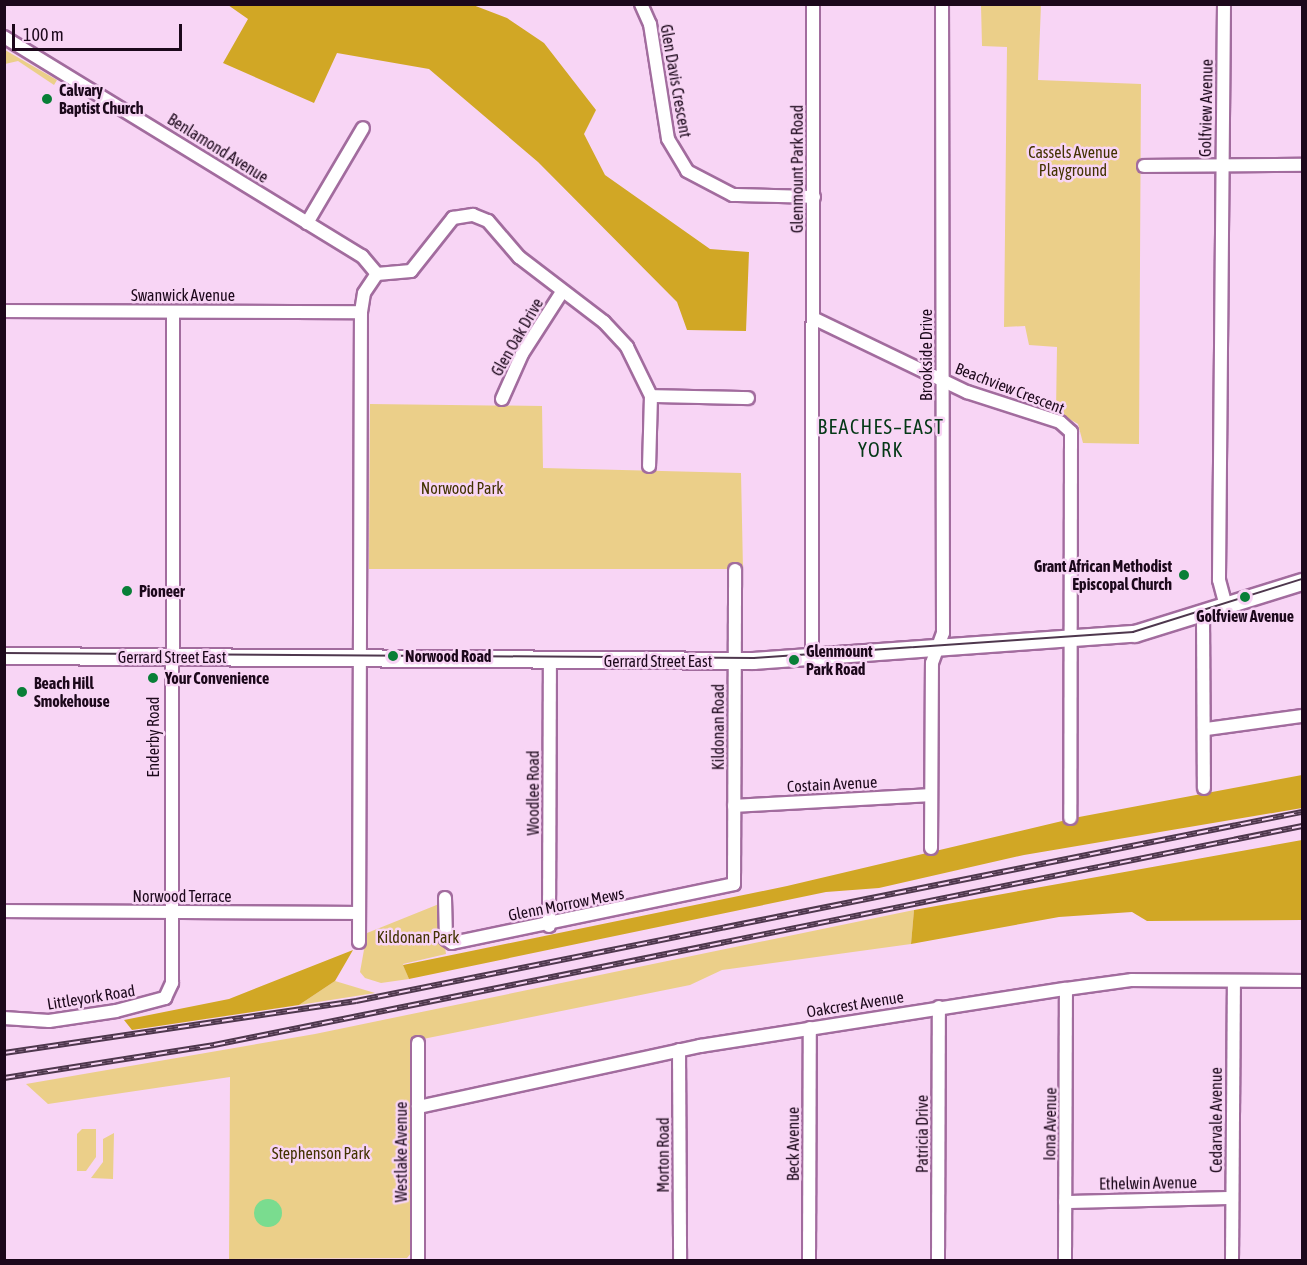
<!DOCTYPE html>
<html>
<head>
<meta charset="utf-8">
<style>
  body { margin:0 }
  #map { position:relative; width:1307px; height:1265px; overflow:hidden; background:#f8d5f5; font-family:"Asap Condensed",sans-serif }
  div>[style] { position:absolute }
  .green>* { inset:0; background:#ebcf89 }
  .forest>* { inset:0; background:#d1a725 }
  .water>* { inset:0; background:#7adc8f }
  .round { border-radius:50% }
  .roads { filter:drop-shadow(2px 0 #a26c9e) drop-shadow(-2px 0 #a26c9e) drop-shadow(0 2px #a26c9e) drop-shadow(0 -2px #a26c9e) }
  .street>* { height:12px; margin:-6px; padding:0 6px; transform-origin:6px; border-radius:6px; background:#fff }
  .secondary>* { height:16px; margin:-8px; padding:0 8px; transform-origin:8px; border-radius:8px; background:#fff }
  .tram>* { height:1.5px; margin:-0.75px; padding:0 0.75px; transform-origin:0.75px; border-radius:0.75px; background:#4e374d }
  .rail>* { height:6px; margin-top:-3px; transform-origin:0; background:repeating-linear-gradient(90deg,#f8d5f5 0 11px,#4e374d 0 22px); box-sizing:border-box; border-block:2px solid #4e374d }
  .dots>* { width:16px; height:16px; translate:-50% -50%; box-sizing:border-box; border:3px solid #f8d5f5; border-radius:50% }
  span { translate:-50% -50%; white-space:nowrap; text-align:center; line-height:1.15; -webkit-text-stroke:5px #f8d5f5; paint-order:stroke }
  .street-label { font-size:16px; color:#1c081b }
  .poi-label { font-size:16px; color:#1c081b; font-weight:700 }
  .left { translate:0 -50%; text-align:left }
  .right { translate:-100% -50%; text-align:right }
  .park-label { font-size:16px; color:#423200 }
  .quarter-label { font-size:20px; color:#043816; letter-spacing:1.5px }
  .frame { position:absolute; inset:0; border:6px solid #1c081b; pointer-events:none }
  .scale { position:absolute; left:12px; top:24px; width:170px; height:27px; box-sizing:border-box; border:3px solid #1c081b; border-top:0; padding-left:8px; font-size:18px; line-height:21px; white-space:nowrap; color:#1c081b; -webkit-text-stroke:4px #f8d5f5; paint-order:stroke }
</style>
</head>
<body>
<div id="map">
  <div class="green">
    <div style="clip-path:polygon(981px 5px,1041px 5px,1038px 80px,1141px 84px,1139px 444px,1083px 443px,1078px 424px,1056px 411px,1057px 347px,1029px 345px,1025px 326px,1004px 327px,1007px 47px,982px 46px)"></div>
    <div style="clip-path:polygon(5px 50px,57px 80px,54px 85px,18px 61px,5px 64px)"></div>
    <div style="clip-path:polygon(370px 404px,542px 406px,543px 468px,741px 473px,743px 569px,369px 569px)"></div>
    <div style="clip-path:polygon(439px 904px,446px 954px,403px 964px,409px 979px,381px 983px,365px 978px,360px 972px,367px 933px)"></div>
    <div style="clip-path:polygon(914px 910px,911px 944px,722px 970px,690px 985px,413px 1041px,412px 1252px,407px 1258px,229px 1259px,230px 1077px,48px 1104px,26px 1084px,315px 1034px)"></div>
    <div style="clip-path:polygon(335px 981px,375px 993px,299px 1005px)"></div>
    <div style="clip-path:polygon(82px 1129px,96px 1129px,96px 1157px,86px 1171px,77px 1171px,77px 1134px)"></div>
    <div style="clip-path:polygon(114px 1133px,113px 1179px,91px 1178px,103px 1162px,103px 1139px)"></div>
  </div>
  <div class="forest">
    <div style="clip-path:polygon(228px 5px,473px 5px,507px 18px,544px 43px,596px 110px,584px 134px,605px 175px,710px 249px,749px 252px,746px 331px,687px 330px,677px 302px,538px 162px,429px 69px,337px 53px,314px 103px,223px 63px,248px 19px)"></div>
    <div style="clip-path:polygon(1302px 775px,1302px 808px,1024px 855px,879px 888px,826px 892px,409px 979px,403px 965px,787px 886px,1079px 817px)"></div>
    <div style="clip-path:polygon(1302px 840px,1302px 920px,1147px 921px,1132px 912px,1059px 917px,911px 944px,914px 910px)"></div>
    <div style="clip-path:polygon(353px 950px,335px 981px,299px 1005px,132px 1030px,124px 1020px,229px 999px)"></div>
  </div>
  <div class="water">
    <div class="round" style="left:254px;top:1199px;width:28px;height:28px"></div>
  </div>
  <div class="roads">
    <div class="street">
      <div style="left:641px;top:4px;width:22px;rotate:66deg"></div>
      <div style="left:650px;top:24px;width:116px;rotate:81.1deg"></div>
      <div style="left:668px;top:139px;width:37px;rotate:59deg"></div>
      <div style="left:687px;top:171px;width:52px;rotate:27.6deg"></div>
      <div style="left:733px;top:195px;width:81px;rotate:1.4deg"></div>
      <div style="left:1224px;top:4px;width:576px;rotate:90.5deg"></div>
      <div style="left:1219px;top:580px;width:27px;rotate:75deg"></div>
      <div style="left:4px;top:37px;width:420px;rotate:31.5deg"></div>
      <div style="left:362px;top:256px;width:23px;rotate:50deg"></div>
      <div style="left:1144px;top:166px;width:158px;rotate:-0.4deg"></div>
      <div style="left:307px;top:223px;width:110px;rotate:-59.5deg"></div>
      <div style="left:377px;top:274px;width:34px;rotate:-5deg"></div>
      <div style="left:411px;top:271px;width:68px;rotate:-51.6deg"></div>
      <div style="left:453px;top:218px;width:20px;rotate:-9deg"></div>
      <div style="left:473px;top:215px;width:16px;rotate:22deg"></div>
      <div style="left:488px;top:221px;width:48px;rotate:49.3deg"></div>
      <div style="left:519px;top:257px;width:107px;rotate:37.4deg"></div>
      <div style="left:604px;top:322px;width:34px;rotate:47deg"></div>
      <div style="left:627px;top:347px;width:55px;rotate:63.9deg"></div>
      <div style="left:651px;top:396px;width:70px;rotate:91.6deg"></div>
      <div style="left:4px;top:311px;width:357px;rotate:0.2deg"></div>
      <div style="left:815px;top:319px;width:169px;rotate:25.7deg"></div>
      <div style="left:967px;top:392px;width:98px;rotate:17.9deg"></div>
      <div style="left:1060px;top:422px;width:15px;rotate:42deg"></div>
      <div style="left:1071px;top:432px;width:386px;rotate:90.1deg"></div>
      <div style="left:651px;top:396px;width:97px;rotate:1.2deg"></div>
      <div style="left:502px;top:399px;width:49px;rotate:-66deg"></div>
      <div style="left:522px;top:354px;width:74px;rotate:-57.2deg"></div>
      <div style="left:1203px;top:614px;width:174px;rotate:89.7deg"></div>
      <div style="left:812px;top:657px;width:653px;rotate:-89.91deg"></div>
      <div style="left:1207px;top:729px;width:96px;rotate:-7.8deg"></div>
      <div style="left:734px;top:806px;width:197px;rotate:-3.2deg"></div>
      <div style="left:931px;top:848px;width:185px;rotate:-89.7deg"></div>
      <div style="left:932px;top:663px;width:32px;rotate:-70deg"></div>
      <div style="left:943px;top:633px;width:629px;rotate:-90.09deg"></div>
      <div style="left:445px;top:898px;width:41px;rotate:88.6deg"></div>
      <div style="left:446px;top:939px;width:7px;rotate:34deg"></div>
      <div style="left:452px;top:943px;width:288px;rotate:-11.8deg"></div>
      <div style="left:734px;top:884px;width:314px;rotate:-89.8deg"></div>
      <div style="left:4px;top:911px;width:355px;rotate:0.3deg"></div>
      <div style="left:549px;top:926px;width:266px;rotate:-89.8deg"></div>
      <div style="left:359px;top:942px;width:630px;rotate:-89.82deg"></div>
      <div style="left:361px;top:312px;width:19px;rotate:-81deg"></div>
      <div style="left:364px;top:293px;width:23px;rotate:-56deg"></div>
      <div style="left:4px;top:1018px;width:45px;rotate:3.8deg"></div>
      <div style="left:49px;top:1021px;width:68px;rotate:-8.5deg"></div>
      <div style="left:116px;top:1011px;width:51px;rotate:-14.9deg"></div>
      <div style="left:165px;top:998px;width:17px;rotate:-65deg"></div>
      <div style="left:172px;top:983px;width:671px;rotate:-89.91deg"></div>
      <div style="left:418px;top:1043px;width:217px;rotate:90deg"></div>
      <div style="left:679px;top:1050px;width:210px;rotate:89.7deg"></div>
      <div style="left:418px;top:1107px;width:289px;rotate:-12.2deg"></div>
      <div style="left:700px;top:1046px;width:370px;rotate:-8.9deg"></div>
      <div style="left:1066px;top:989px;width:67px;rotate:-7.8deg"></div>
      <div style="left:1132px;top:980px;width:170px;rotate:0.3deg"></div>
      <div style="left:1065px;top:1202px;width:167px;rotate:-1.4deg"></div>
      <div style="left:809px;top:1260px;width:232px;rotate:-89.8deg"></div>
      <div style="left:938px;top:1260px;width:253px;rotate:-89.8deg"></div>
      <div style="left:1065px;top:1260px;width:271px;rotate:-89.8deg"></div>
      <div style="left:1232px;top:1260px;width:279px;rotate:-89.6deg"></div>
    </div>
    <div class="secondary">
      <div style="left:4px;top:656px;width:750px;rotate:0.38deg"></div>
      <div style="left:754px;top:661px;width:382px;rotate:-4.1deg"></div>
      <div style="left:1135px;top:634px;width:175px;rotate:-17.3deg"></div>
    </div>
  </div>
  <div class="tram">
    <div style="left:4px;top:653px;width:750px;rotate:0.38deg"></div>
    <div style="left:754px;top:658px;width:380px;rotate:-3.9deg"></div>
    <div style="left:1133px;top:632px;width:177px;rotate:-17.4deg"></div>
  </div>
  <div class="rail">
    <div style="left:4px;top:1053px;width:356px;rotate:-8.4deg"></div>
    <div style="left:356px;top:1001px;width:965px;rotate:-11.3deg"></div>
    <div style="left:4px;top:1078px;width:213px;rotate:-8.9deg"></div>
    <div style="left:214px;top:1045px;width:1110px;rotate:-11.38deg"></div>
  </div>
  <div class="dots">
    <div style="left:47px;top:99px;background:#087f37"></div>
    <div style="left:1184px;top:575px;background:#087f37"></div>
    <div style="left:127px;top:591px;background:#087f37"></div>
    <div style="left:1245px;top:597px;background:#087f37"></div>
    <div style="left:393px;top:656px;background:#087f37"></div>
    <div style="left:794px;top:660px;background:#087f37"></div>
    <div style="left:153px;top:678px;background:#087f37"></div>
    <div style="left:22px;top:692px;background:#087f37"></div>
  </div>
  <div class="street-label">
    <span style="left:676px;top:81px;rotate:80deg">Glen Davis Crescent</span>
    <span style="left:1206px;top:108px;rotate:-89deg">Golfview Avenue</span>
    <span style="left:218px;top:148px;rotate:32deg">Benlamond Avenue</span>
    <span style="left:797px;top:169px;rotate:-90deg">Glenmount Park Road</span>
    <span style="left:183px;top:295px">Swanwick Avenue</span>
    <span style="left:517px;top:337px;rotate:-60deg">Glen Oak Drive</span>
    <span style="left:926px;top:355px;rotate:-90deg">Brookside Drive</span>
    <span style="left:1010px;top:388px;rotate:21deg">Beachview Crescent</span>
    <span style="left:172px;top:657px">Gerrard Street East</span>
    <span style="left:658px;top:661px">Gerrard Street East</span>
    <span style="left:718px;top:727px;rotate:-90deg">Kildonan Road</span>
    <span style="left:153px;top:737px;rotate:-90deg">Enderby Road</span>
    <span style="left:832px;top:784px;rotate:-3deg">Costain Avenue</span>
    <span style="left:533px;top:793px;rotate:-90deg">Woodlee Road</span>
    <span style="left:182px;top:896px">Norwood Terrace</span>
    <span style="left:566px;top:904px;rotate:-11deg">Glenn Morrow Mews</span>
    <span style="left:91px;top:997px;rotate:-9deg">Littleyork Road</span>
    <span style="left:855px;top:1004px;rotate:-9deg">Oakcrest Avenue</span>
    <span style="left:1216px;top:1120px;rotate:-90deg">Cedarvale Avenue</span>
    <span style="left:1050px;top:1124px;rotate:-89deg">Iona Avenue</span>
    <span style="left:922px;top:1134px;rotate:-90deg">Patricia Drive</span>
    <span style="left:793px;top:1144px;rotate:-90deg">Beck Avenue</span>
    <span style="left:401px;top:1152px;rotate:-90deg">Westlake Avenue</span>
    <span style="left:663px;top:1155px;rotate:-90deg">Morton Road</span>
    <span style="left:1148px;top:1183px;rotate:-1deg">Ethelwin Avenue</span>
  </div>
  <div class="poi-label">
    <span class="left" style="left:59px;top:99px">Calvary<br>Baptist Church</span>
    <span class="right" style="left:1172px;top:575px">Grant African Methodist<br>Episcopal Church</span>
    <span class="left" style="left:139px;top:591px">Pioneer</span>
    <span style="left:1245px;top:616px">Golfview Avenue</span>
    <span class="left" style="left:806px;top:660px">Glenmount<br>Park Road</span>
    <span class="left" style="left:405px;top:656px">Norwood Road</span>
    <span class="left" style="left:165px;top:678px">Your Convenience</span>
    <span class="left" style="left:34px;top:692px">Beach Hill<br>Smokehouse</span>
  </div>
  <div class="park-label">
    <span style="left:1073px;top:161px">Cassels Avenue<br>Playground</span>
    <span style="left:462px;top:488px">Norwood Park</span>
    <span style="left:418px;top:937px">Kildonan Park</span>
    <span style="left:321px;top:1153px">Stephenson Park</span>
  </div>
  <div class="quarter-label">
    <span style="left:881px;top:438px">BEACHES–EAST<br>YORK</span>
  </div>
  <div class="frame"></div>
  <div class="scale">100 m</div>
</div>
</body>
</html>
